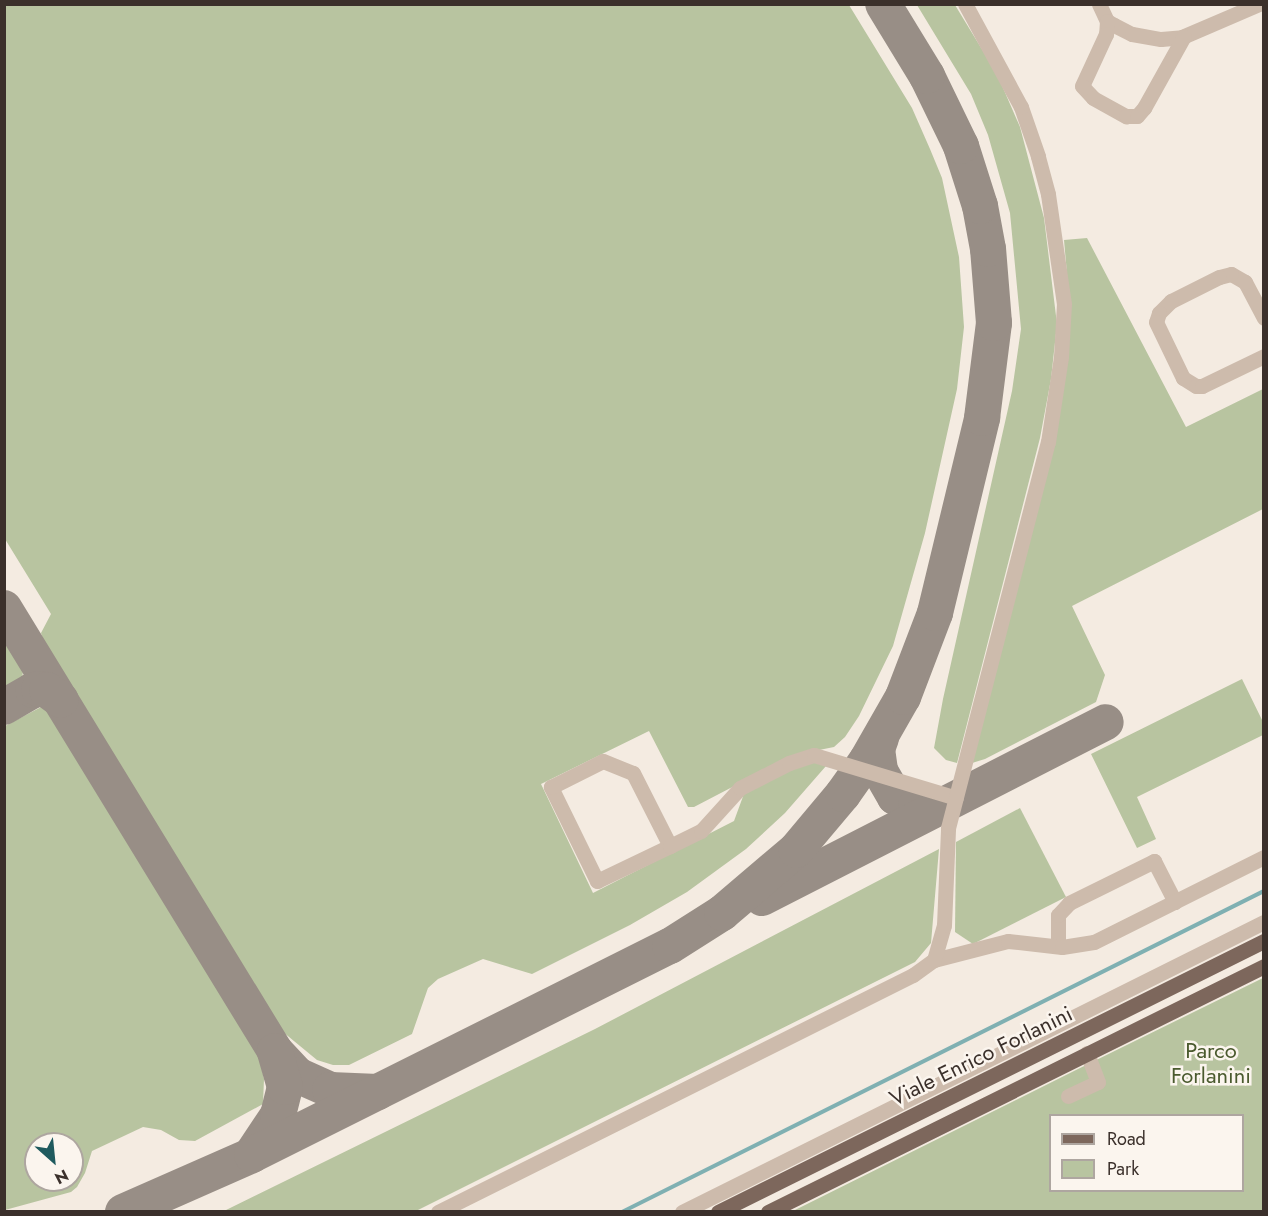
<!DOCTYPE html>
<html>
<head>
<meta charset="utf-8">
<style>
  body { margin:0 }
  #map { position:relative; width:1268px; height:1216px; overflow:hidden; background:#f4ebe1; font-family:Jost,sans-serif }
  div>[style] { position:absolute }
  .green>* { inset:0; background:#b8c4a0 }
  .stream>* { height:4px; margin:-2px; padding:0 2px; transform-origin:2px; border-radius:2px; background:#7fb0b2 }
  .taxiway>* { height:36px; margin:-18px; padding:0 18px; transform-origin:18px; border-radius:18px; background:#988e86 }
  .minor>* { height:15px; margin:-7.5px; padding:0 7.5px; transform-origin:7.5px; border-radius:7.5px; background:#cdbbac }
  .major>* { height:15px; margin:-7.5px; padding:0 7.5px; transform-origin:7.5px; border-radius:7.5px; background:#7d675c }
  span { translate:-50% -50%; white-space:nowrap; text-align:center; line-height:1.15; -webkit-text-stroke:5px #fbf5ee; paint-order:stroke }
  .park-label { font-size:22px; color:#4a5a2e }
  .street-label { font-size:22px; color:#3b302b }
  .frame { position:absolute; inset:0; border:6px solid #3b302b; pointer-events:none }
  .legend { position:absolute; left:1049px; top:1114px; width:195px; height:78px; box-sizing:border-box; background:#fbf5ee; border:2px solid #aea6a0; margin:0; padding:8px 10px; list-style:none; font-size:18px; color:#3b302b }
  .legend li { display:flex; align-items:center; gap:12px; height:30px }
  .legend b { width:30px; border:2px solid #aea6a0 }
  .north { position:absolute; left:24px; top:1132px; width:60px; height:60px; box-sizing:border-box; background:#fbf5ee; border:2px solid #aea6a0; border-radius:50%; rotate:153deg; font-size:16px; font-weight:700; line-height:24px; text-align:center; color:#3b302b }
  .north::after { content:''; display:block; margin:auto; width:21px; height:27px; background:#1f5a5e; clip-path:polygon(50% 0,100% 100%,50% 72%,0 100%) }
</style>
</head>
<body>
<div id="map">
  <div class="green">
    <div style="clip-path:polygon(5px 5px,849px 5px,912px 108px,930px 149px,942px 178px,959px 257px,964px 327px,957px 389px,925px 533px,893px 646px,859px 716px,845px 737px,834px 747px,794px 755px,694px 807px,688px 807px,649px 731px,541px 784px,593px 893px,734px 821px,745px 791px,803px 763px,817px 761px,826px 766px,785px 813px,746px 849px,687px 892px,630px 925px,532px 974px,483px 959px,438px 979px,428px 988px,412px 1034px,349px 1065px,333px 1065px,317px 1060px,283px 1032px,43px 639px,41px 633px,51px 614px,5px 539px)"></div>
    <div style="clip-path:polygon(917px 5px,955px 5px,997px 74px,1020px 127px,1044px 218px,1057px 324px,1051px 379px,1040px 438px,957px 763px,946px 760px,934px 748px,943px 699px,1012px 391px,1021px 329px,1010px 213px,988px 135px,971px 94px)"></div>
    <div style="clip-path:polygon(1087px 238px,1186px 427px,1263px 389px,1263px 509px,1072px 606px,1105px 675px,1096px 702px,985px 759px,972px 763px,1037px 513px,1067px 274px,1064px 240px)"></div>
    <div style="clip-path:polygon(5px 640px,23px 671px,22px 679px,5px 688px)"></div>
    <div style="clip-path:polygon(1242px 679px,1263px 722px,1263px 735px,1137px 797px,1156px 839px,1137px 848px,1091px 754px)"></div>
    <div style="clip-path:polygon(evenodd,43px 706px,48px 707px,54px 716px,252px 1041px,260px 1059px,264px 1079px,263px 1104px,195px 1141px,179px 1140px,161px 1130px,143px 1127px,92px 1151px,85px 1173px,77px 1187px,71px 1192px,5px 1210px,5px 726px,43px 706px,36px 1144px,72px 1144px,72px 1180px,36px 1180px,36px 1144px)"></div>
    <div style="clip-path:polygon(1020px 808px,1066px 897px,973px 944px,955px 932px,956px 842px)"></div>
    <div style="clip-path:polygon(939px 849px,931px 943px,915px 962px,899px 970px,416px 1211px,224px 1211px,595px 1029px)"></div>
    <div style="clip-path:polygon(evenodd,1263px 978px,1263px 1211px,791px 1212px,1076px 1070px,1263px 978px,1050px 1116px,1242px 1116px,1242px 1190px,1050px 1190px,1050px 1116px)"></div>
  </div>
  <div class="stream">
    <div style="left:622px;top:1212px;width:718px;rotate:-26.57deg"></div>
  </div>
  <div class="taxiway">
    <div style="left:4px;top:608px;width:519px;rotate:58.54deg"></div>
    <div style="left:275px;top:1051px;width:33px;rotate:47deg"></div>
    <div style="left:297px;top:1075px;width:36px;rotate:24deg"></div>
    <div style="left:330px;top:1090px;width:48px;rotate:2.4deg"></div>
    <div style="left:4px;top:707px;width:34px;rotate:-30deg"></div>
    <div style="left:33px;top:690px;width:6px;rotate:-9deg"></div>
    <div style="left:39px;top:689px;width:8px;rotate:7deg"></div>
    <div style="left:47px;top:690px;width:17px;rotate:36deg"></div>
    <div style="left:881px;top:738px;width:12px;rotate:110deg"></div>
    <div style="left:877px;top:749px;width:22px;rotate:82deg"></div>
    <div style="left:880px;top:771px;width:30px;rotate:60deg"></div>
    <div style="left:895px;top:797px;width:23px;rotate:23deg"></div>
    <div style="left:916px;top:806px;width:12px;rotate:9deg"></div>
    <div style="left:928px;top:808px;width:16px;rotate:-14deg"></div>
    <div style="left:762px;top:898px;width:386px;rotate:-27.1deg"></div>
    <div style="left:252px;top:1154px;width:47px;rotate:-56.3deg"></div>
    <div style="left:278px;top:1115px;width:29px;rotate:-76deg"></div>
    <div style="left:285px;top:1087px;width:37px;rotate:-106deg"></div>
    <div style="left:123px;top:1212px;width:141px;rotate:-23.8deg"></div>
    <div style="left:252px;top:1155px;width:467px;rotate:-26.6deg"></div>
    <div style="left:670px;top:946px;width:62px;rotate:-32.4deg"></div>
    <div style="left:722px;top:913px;width:97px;rotate:-40.4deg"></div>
    <div style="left:796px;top:850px;width:73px;rotate:-50deg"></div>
    <div style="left:843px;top:794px;width:42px;rotate:-54.8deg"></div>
    <div style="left:867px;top:760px;width:73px;rotate:-60.3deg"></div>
    <div style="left:903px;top:697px;width:90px;rotate:-69.1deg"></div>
    <div style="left:935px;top:613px;width:201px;rotate:-76.4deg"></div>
    <div style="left:982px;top:418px;width:96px;rotate:-82.8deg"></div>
    <div style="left:994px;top:323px;width:74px;rotate:-94.6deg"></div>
    <div style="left:988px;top:249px;width:44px;rotate:-100.5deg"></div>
    <div style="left:980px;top:206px;width:63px;rotate:-107.6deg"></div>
    <div style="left:961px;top:146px;width:78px;rotate:-115.9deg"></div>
    <div style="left:927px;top:76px;width:84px;rotate:-121.4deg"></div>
  </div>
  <div class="minor">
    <div style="left:1099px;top:4px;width:19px;rotate:65deg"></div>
    <div style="left:1107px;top:21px;width:8px;rotate:30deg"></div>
    <div style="left:1114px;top:25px;width:20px;rotate:27deg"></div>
    <div style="left:1132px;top:34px;width:29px;rotate:10deg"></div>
    <div style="left:1161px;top:39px;width:21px;rotate:-5deg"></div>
    <div style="left:1182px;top:37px;width:84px;rotate:-23.2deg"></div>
    <div style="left:1107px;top:21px;width:13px;rotate:94deg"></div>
    <div style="left:1106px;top:34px;width:57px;rotate:114.8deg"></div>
    <div style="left:1082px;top:86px;width:16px;rotate:47deg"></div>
    <div style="left:1093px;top:98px;width:38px;rotate:29deg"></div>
    <div style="left:1126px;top:116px;width:11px"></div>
    <div style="left:1137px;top:116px;width:11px;rotate:-49deg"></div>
    <div style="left:1144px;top:108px;width:82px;rotate:-60.9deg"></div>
    <div style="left:1264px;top:318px;width:41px;rotate:-117.8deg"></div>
    <div style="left:1245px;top:282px;width:16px;rotate:-150deg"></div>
    <div style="left:1231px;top:274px;width:12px;rotate:166deg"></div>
    <div style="left:1219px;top:277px;width:54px;rotate:153.4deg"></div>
    <div style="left:1171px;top:301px;width:17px;rotate:135deg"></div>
    <div style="left:1159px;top:313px;width:9px;rotate:108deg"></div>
    <div style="left:1156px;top:322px;width:62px;rotate:64.3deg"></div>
    <div style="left:1183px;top:378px;width:15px;rotate:32deg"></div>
    <div style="left:1196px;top:386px;width:6px"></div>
    <div style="left:1202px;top:386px;width:69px;rotate:-25.8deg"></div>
    <div style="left:670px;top:846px;width:81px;rotate:154.4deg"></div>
    <div style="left:597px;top:881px;width:105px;rotate:-116.1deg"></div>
    <div style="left:551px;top:787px;width:58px;rotate:-26.6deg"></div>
    <div style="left:603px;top:761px;width:32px;rotate:22deg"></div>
    <div style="left:633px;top:773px;width:82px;rotate:63.1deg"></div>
    <div style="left:670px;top:846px;width:34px;rotate:-26deg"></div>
    <div style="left:701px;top:831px;width:58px;rotate:-47.8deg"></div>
    <div style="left:740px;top:788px;width:55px;rotate:-27deg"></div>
    <div style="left:789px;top:763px;width:26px;rotate:-18deg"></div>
    <div style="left:814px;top:755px;width:148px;rotate:16.8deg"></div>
    <div style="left:1058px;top:946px;width:31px;rotate:-90deg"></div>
    <div style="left:1058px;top:915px;width:16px;rotate:-47deg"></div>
    <div style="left:1069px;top:903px;width:95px;rotate:-26.3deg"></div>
    <div style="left:1154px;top:861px;width:46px;rotate:62.9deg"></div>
    <div style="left:934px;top:960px;width:76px;rotate:-14.4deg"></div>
    <div style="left:1008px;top:941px;width:54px;rotate:6.3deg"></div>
    <div style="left:1062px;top:947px;width:32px;rotate:-9deg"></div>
    <div style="left:1094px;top:942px;width:190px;rotate:-26.6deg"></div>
    <div style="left:1068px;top:1096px;width:33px;rotate:-25deg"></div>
    <div style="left:1098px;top:1082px;width:31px;rotate:-111deg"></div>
    <div style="left:438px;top:1212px;width:531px;rotate:-26.52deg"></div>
    <div style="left:913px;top:975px;width:26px;rotate:-36deg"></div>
    <div style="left:934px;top:960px;width:36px;rotate:-74deg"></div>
    <div style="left:944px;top:925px;width:97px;rotate:-87.6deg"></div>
    <div style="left:948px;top:828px;width:399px;rotate:-75.5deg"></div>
    <div style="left:1048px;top:442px;width:86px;rotate:-81.3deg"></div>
    <div style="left:1061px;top:357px;width:53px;rotate:-86.8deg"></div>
    <div style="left:1064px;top:304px;width:111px;rotate:-98.3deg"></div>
    <div style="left:1048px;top:194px;width:39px;rotate:-105deg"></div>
    <div style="left:1038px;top:156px;width:52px;rotate:-109.1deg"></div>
    <div style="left:1021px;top:107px;width:117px;rotate:-118.5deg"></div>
    <div style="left:682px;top:1212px;width:650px;rotate:-26.49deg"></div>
  </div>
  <div class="major">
    <div style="left:718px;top:1212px;width:610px;rotate:-26.4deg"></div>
    <div style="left:768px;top:1212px;width:554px;rotate:-26.38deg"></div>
  </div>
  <div class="park-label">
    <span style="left:1211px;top:1063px">Parco<br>Forlanini</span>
  </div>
  <div class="street-label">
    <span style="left:981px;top:1056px;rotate:-26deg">Viale Enrico Forlanini</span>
  </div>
  <div class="frame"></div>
  <ul class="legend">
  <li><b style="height:8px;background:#7d675c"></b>Road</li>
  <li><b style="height:16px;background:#b8c4a0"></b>Park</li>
  </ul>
  <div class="north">N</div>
</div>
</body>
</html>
